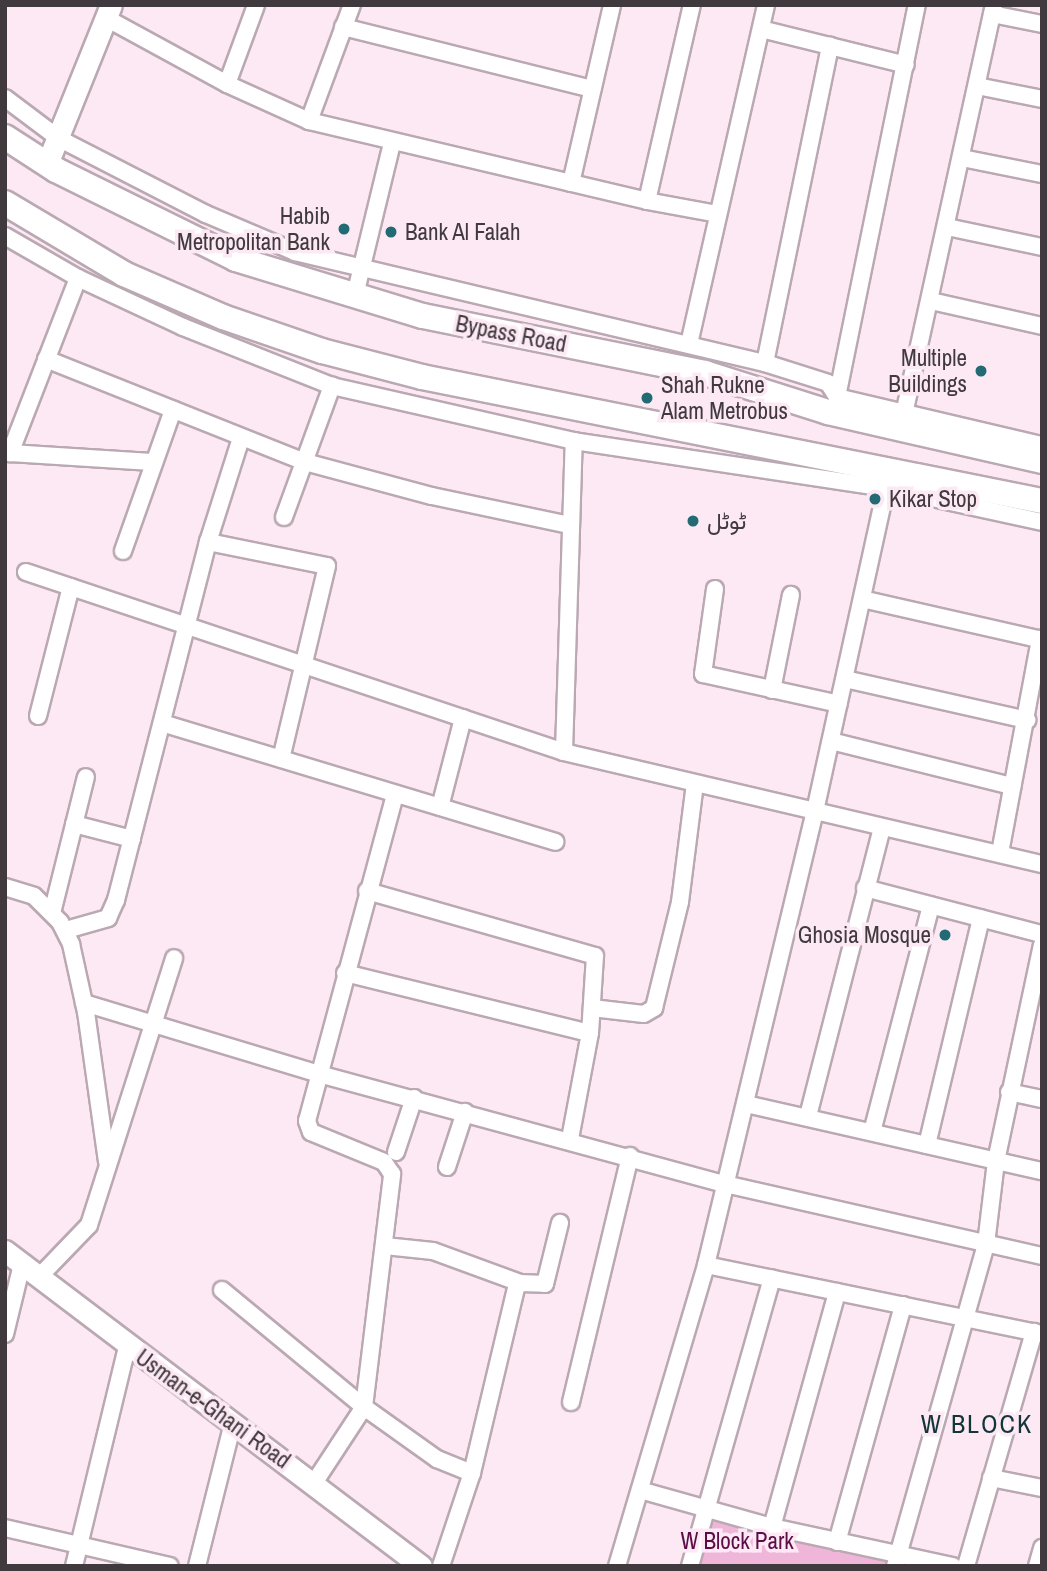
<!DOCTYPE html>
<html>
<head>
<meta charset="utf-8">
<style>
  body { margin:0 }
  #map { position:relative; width:1047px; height:1571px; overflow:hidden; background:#fce9f4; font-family:"Archivo Narrow",Vazirmatn,sans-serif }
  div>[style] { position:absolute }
  .green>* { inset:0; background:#f0b6da }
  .roads { filter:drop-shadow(2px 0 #baa8b2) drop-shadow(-2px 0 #baa8b2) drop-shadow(0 2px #baa8b2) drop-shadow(0 -2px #baa8b2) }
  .street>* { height:16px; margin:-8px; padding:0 8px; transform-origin:8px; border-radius:8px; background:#fff }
  .secondary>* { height:21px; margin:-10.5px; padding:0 10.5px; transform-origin:10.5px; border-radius:10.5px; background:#fff }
  .primary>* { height:24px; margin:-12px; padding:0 12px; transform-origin:12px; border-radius:12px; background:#fff }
  .dots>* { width:19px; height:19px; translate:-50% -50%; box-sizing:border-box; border:4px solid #fce9f4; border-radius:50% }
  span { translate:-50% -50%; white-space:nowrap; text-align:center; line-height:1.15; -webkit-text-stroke:7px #fce9f4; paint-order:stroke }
  .poi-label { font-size:23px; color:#40393d }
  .right { translate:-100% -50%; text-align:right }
  .left { translate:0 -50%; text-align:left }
  .street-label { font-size:23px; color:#40393d }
  .park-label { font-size:23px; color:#5c0c47 }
  .quarter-label { font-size:26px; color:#133539; letter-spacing:2px }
  .frame { position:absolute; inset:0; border:7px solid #40393d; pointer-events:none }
</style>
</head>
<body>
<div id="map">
  <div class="green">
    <div style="clip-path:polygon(717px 1510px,890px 1551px,886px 1566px,698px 1566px)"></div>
  </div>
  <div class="roads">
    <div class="street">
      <div style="left:992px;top:14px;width:51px;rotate:11.3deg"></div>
      <div style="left:106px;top:18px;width:138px;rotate:28.6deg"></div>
      <div style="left:227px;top:84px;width:90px;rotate:24.3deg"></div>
      <div style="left:309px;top:121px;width:347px;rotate:13.3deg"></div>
      <div style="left:647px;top:201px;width:72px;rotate:10.4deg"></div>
      <div style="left:343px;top:27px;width:257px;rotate:14deg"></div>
      <div style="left:761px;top:29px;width:149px;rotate:13.9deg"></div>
      <div style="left:227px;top:84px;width:84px;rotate:-69.8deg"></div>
      <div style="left:977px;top:86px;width:66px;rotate:11.3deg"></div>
      <div style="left:5px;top:98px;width:66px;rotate:37deg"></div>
      <div style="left:58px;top:138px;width:166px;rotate:27.2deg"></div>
      <div style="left:206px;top:214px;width:97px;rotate:23.1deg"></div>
      <div style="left:295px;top:252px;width:483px;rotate:13.3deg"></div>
      <div style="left:765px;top:363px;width:66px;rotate:17.6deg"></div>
      <div style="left:828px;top:383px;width:17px;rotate:57deg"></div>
      <div style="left:837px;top:397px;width:211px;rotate:13.2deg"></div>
      <div style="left:309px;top:121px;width:124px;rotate:-69.7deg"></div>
      <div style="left:962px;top:158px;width:82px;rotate:11.3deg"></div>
      <div style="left:571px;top:183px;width:183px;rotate:-77deg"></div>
      <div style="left:647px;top:201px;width:201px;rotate:-77.1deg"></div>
      <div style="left:947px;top:227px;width:97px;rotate:11.9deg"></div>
      <div style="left:5px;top:236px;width:84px;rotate:29.9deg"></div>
      <div style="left:78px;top:278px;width:116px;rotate:25deg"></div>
      <div style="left:183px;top:327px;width:160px;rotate:21.6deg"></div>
      <div style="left:332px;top:386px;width:248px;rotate:12.8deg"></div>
      <div style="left:574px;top:441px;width:316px;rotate:8.6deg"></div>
      <div style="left:886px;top:488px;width:160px;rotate:12.3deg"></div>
      <div style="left:78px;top:278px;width:188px;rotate:111.2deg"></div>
      <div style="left:10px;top:453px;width:142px;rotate:3.6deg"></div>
      <div style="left:355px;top:295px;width:156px;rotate:-76.3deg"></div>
      <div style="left:931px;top:301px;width:114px;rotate:12.7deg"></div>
      <div style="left:689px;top:344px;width:348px;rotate:-77.2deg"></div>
      <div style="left:46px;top:359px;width:279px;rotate:21.7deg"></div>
      <div style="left:305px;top:462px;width:131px;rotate:15deg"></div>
      <div style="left:432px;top:496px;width:141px;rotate:11.9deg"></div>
      <div style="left:765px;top:363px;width:324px;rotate:-78.4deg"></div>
      <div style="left:837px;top:397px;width:400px;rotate:-78.5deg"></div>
      <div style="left:904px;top:414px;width:419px;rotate:-77.6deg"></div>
      <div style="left:284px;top:517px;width:140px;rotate:-69.9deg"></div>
      <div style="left:208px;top:542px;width:121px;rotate:11.4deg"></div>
      <div style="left:327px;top:566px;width:198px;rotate:103.4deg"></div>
      <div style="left:123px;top:551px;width:150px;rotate:-70.5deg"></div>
      <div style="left:26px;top:572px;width:567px;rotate:18.5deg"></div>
      <div style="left:564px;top:752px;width:491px;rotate:13.2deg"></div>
      <div style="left:715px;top:589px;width:86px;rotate:98deg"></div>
      <div style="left:703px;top:674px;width:139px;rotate:12.4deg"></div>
      <div style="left:862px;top:599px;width:185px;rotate:12.8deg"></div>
      <div style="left:845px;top:679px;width:187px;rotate:12.7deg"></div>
      <div style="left:772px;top:690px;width:97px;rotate:-78.7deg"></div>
      <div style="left:38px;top:716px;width:133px;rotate:-75.7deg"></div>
      <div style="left:162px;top:723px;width:411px;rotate:16.8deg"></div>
      <div style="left:831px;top:741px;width:187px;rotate:14deg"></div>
      <div style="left:564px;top:752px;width:311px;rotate:-88.2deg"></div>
      <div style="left:440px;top:807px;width:92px;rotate:-75.5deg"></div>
      <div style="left:74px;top:824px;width:60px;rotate:14.5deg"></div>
      <div style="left:1000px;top:853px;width:218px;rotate:-79.4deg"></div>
      <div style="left:5px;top:887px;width:30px;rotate:17deg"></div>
      <div style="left:34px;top:896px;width:37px;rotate:45deg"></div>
      <div style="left:60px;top:922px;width:25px;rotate:63deg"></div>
      <div style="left:71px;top:944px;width:70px;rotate:77.6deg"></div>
      <div style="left:86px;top:1012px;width:151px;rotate:82deg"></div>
      <div style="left:865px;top:888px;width:183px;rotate:14.6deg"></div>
      <div style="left:367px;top:891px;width:237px;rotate:15.9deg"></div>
      <div style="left:595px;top:956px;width:77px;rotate:93.7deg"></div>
      <div style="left:590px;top:1033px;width:108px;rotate:100.7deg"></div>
      <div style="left:52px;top:913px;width:140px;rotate:-76deg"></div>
      <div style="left:66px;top:930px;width:44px;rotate:-15.9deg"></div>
      <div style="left:108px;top:918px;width:20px;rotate:-66deg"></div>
      <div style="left:116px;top:900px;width:370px;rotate:-75.6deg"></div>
      <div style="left:208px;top:542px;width:109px;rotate:-72.4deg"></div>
      <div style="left:345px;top:973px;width:252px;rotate:13.8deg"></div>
      <div style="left:84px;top:1003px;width:245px;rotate:16.8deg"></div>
      <div style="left:319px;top:1074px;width:421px;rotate:15.2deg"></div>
      <div style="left:725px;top:1184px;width:325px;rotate:12.8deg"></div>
      <div style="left:592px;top:1008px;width:52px;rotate:6.6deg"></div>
      <div style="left:644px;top:1014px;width:12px;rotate:-31deg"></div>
      <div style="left:654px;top:1008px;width:109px;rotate:-76.2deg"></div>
      <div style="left:680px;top:902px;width:119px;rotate:-82.8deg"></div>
      <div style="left:1009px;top:1092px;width:34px;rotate:12deg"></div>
      <div style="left:746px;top:1104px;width:303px;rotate:12.8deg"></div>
      <div style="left:808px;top:1116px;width:298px;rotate:-75.6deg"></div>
      <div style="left:872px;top:1132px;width:234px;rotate:-75.4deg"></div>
      <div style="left:927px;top:1145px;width:233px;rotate:-76.6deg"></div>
      <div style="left:396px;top:1152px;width:57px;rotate:-71.6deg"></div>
      <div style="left:447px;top:1167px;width:58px;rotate:-71.9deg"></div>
      <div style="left:385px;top:1246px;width:48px;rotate:5.9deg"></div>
      <div style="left:433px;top:1251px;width:93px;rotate:20.2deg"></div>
      <div style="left:706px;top:1265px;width:343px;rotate:11.6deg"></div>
      <div style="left:39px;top:1277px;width:72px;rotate:-46.1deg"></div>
      <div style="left:89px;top:1225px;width:280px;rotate:-72.3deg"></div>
      <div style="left:222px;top:1290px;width:184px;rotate:39.5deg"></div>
      <div style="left:364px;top:1407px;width:90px;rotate:35.5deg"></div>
      <div style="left:437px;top:1459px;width:38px;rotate:22deg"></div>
      <div style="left:5px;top:1334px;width:72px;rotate:-76.3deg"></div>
      <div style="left:571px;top:1402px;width:253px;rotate:-76.5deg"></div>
      <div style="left:991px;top:1478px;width:52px;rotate:11.1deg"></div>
      <div style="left:314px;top:1483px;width:91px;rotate:-56.7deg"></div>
      <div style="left:364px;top:1407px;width:235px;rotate:-83.1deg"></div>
      <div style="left:392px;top:1174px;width:14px;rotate:-124deg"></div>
      <div style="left:384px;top:1162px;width:79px;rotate:-157.7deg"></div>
      <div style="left:311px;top:1132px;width:12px;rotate:-110deg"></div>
      <div style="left:307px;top:1121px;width:339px;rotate:-74.9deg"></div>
      <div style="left:640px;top:1490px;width:137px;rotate:15.7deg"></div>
      <div style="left:772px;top:1527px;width:185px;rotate:12.2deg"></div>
      <div style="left:772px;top:1527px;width:244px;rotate:-74.5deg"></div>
      <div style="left:5px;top:1528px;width:169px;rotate:13deg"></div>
      <div style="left:837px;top:1542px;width:246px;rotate:-74.4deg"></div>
      <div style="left:74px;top:1566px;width:225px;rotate:-76.4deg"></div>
      <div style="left:197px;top:1566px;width:147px;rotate:-75.9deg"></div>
      <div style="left:441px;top:1566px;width:98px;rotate:-71.6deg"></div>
      <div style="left:472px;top:1473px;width:190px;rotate:-76.6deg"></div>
      <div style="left:516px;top:1288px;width:6px;rotate:-51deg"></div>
      <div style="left:520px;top:1283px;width:25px;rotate:2deg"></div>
      <div style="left:545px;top:1284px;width:63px;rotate:-76.2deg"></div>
      <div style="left:617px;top:1566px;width:314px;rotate:-73.5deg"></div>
      <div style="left:706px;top:1265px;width:467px;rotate:-76.5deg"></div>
      <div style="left:815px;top:811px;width:331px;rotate:-77.6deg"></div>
      <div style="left:690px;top:1566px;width:299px;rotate:-74.1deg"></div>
      <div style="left:895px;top:1566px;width:335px;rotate:-74.2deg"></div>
      <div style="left:986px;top:1244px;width:84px;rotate:-83.1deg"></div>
      <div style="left:996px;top:1161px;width:221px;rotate:-78deg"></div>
      <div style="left:966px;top:1566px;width:244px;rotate:-73.8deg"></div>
      <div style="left:1037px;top:1566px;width:19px;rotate:-74deg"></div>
    </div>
    <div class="secondary">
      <div style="left:47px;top:164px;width:171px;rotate:-68.1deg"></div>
      <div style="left:5px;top:1251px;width:522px;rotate:37.13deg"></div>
    </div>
    <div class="primary">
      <div style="left:5px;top:137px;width:61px;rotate:32.9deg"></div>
      <div style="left:56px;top:170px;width:201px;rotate:26.3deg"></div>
      <div style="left:236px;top:259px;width:195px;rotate:17deg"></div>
      <div style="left:423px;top:316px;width:288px;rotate:11.4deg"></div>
      <div style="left:705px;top:373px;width:129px;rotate:17.6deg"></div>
      <div style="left:828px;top:412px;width:220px;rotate:12.9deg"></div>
      <div style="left:5px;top:203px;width:139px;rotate:30.8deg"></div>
      <div style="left:124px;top:274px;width:108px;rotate:23.5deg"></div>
      <div style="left:223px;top:317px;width:105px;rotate:19deg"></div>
      <div style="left:322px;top:351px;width:103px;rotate:14.6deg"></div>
      <div style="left:422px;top:377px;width:632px;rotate:11.31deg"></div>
    </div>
  </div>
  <div class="dots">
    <div style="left:344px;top:229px;background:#226b75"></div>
    <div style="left:391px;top:232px;background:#226b75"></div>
    <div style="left:981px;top:371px;background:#226b75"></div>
    <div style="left:647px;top:398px;background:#226b75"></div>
    <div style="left:875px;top:499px;background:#226b75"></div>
    <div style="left:693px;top:521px;background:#226b75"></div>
    <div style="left:945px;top:935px;background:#226b75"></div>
  </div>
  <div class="poi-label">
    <span class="right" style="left:330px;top:229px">Habib<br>Metropolitan Bank</span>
    <span class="left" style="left:405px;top:232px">Bank Al Falah</span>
    <span class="right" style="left:967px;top:371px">Multiple<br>Buildings</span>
    <span class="left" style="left:661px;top:398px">Shah Rukne<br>Alam Metrobus</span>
    <span class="left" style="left:889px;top:499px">Kikar Stop</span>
    <span class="left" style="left:707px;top:521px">ٹوٹل</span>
    <span class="right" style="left:931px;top:935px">Ghosia Mosque</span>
  </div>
  <div class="street-label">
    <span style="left:511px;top:334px;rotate:11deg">Bypass Road</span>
    <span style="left:213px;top:1409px;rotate:36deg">Usman-e-Ghani Road</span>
  </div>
  <div class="park-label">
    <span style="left:737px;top:1541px">W Block Park</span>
  </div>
  <div class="quarter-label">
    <span style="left:977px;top:1424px">W BLOCK</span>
  </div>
  <div class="frame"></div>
</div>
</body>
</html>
